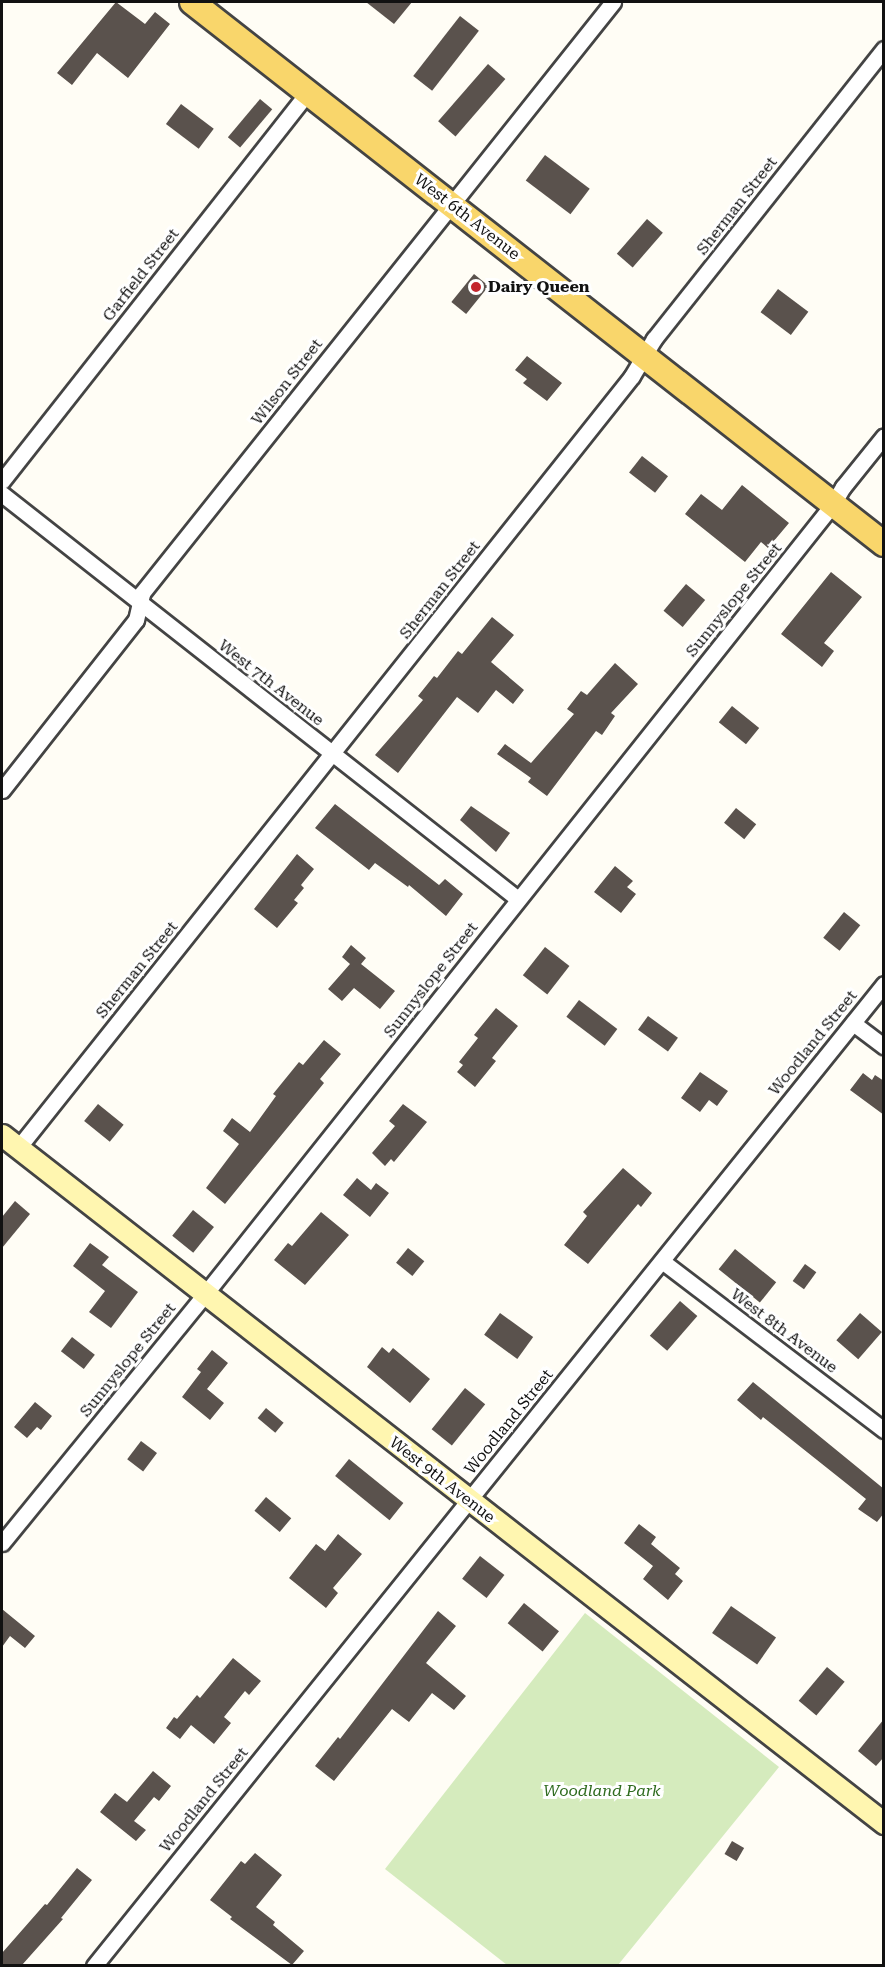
<!DOCTYPE html>
<html>
<head>
<meta charset="utf-8">
<style>
  body { margin:0 }
  #map { position:relative; width:885px; height:1967px; overflow:hidden; background:#fffdf5; font-family:"Roboto Serif",serif }
  div>[style] { position:absolute }
  .green>* { inset:0; background:#d5ebbd }
  .building>* { inset:0; background:#5a524d; transform-origin:0 0 }
  .roads { filter:drop-shadow(2px 0 #444) drop-shadow(-2px 0 #444) drop-shadow(0 2px #444) drop-shadow(0 -2px #444) }
  .street>* { height:15px; margin:-7.5px; padding:0 7.5px; transform-origin:7.5px; border-radius:7.5px; background:#fff }
  .secondary>* { height:21px; margin:-10.5px; padding:0 10.5px; transform-origin:10.5px; border-radius:10.5px; background:#fff6b0 }
  .primary>* { height:24px; margin:-12px; padding:0 12px; transform-origin:12px; border-radius:12px; background:#f9d66b }
  .dots>* { width:16px; height:16px; translate:-50% -50%; box-sizing:border-box; border:3px solid #fff; border-radius:50% }
  span { translate:-50% -50%; white-space:nowrap; text-align:center; line-height:1.15; -webkit-text-stroke:6px #fff; paint-order:stroke }
  .street-label { font-size:16px; color:#111 }
  .poi-label { font-size:16px; color:#111; font-weight:700 }
  .left { translate:0 -50%; text-align:left }
  .park-label { font-size:16px; color:#2f6b1f; font-style:italic }
  .frame { position:absolute; inset:0; border:3px solid #111; pointer-events:none }
</style>
</head>
<body>
<div id="map">
  <div class="green">
    <div style="clip-path:polygon(585px 1613px,779px 1767px,618px 1965px,507px 1965px,385px 1869px)"></div>
  </div>
  <div class="building">
    <div style="clip-path:polygon(116px 2px,145px 24px,155px 12px,170px 24px,128px 78px,97px 53px,72px 85px,57px 73px)"></div>
    <div style="clip-path:polygon(366px 2px,412px 2px,394px 24px)"></div>
    <div style="left:460px;top:16px;width:24px;height:76px;rotate:38deg"></div>
    <div style="left:488px;top:64px;width:23px;height:76px;rotate:41deg"></div>
    <div style="left:260px;top:99px;width:16px;height:50px;rotate:40deg"></div>
    <div style="left:181px;top:104px;width:41px;height:25px;rotate:37deg"></div>
    <div style="left:545px;top:155px;width:56px;height:32px;rotate:37deg"></div>
    <div style="left:647px;top:219px;width:21px;height:46px;rotate:41deg"></div>
    <div style="left:474px;top:274px;width:19px;height:36px;rotate:39deg"></div>
    <div style="left:778px;top:289px;width:38px;height:29px;rotate:37deg"></div>
    <div style="clip-path:polygon(527px 356px,562px 383px,547px 401px,523px 383px,527px 379px,515px 370px)"></div>
    <div style="left:642px;top:456px;width:33px;height:21px;rotate:38deg"></div>
    <div style="clip-path:polygon(742px 485px,789px 523px,768px 548px,761px 542px,745px 562px,685px 514px,701px 494px,722px 510px)"></div>
    <div style="clip-path:polygon(831px 572px,862px 597px,824px 643px,834px 651px,822px 667px,781px 634px)"></div>
    <div style="left:686px;top:584px;width:25px;height:35px;rotate:40deg"></div>
    <div style="clip-path:polygon(492px 617px,514px 635px,491px 662px,524px 690px,513px 704px,496px 690px,478px 713px,457px 697px,398px 773px,375px 755px,423px 700px,418px 696px,434px 676px,437px 678px,458px 651px,462px 654px)"></div>
    <div style="clip-path:polygon(615px 663px,638px 684px,611px 713px,615px 716px,602px 735px,596px 731px,547px 796px,528px 782px,531px 778px,497px 754px,505px 744px,531px 763px,574px 714px,567px 709px,581px 691px,587px 695px)"></div>
    <div style="left:732px;top:706px;width:35px;height:21px;rotate:39deg"></div>
    <div style="clip-path:polygon(335px 804px,439px 885px,445px 879px,463px 894px,446px 916px,409px 885px,408px 887px,375px 863px,369px 870px,315px 828px)"></div>
    <div style="clip-path:polygon(471px 806px,510px 833px,496px 852px,460px 820px)"></div>
    <div style="left:736px;top:808px;width:26px;height:19px;rotate:39deg"></div>
    <div style="clip-path:polygon(297px 854px,314px 869px,301px 885px,304px 888px,294px 900px,298px 903px,277px 928px,254px 909px)"></div>
    <div style="clip-path:polygon(615px 866px,633px 881px,627px 887px,636px 894px,621px 913px,594px 892px)"></div>
    <div style="left:844px;top:912px;width:21px;height:33px;rotate:39deg"></div>
    <div style="clip-path:polygon(351px 945px,366px 958px,361px 964px,395px 991px,380px 1009px,354px 988px,342px 1001px,328px 989px,350px 964px,342px 957px)"></div>
    <div style="left:545px;top:947px;width:31px;height:36px;rotate:38deg"></div>
    <div style="left:579px;top:1000px;width:48px;height:21px;rotate:37deg"></div>
    <div style="clip-path:polygon(496px 1008px,518px 1026px,492px 1058px,496px 1061px,475px 1087px,457px 1072px,463px 1065px,459px 1062px,478px 1038px,474px 1035px)"></div>
    <div style="left:648px;top:1016px;width:37px;height:17px;rotate:36deg"></div>
    <div style="clip-path:polygon(324px 1040px,341px 1054px,320px 1079px,324px 1083px,225px 1204px,206px 1188px,239px 1144px,223px 1131px,232px 1118px,250px 1132px,276px 1096px,273px 1094px,299px 1062px,303px 1065px)"></div>
    <div style="clip-path:polygon(700px 1072px,728px 1091px,717px 1106px,709px 1100px,700px 1112px,681px 1098px)"></div>
    <div style="clip-path:polygon(863px 1073px,872px 1080px,875px 1075px,884px 1081px,884px 1115px,850px 1090px)"></div>
    <div style="left:98px;top:1104px;width:33px;height:22px;rotate:39deg"></div>
    <div style="clip-path:polygon(403px 1104px,427px 1122px,394px 1162px,391px 1159px,385px 1166px,372px 1153px,395px 1126px,389px 1121px)"></div>
    <div style="clip-path:polygon(623px 1168px,652px 1193px,641px 1207px,638px 1204px,588px 1264px,564px 1245px,587px 1216px,583px 1212px)"></div>
    <div style="clip-path:polygon(357px 1178px,371px 1190px,376px 1183px,389px 1193px,370px 1217px,343px 1195px)"></div>
    <div style="clip-path:polygon(15px 1201px,30px 1214px,2px 1248px,2px 1217px)"></div>
    <div style="left:193px;top:1210px;width:27px;height:33px;rotate:39deg"></div>
    <div style="clip-path:polygon(321px 1212px,349px 1235px,305px 1285px,274px 1260px,288px 1243px,292px 1246px)"></div>
    <div style="clip-path:polygon(90px 1243px,109px 1257px,102px 1265px,138px 1292px,111px 1328px,89px 1312px,105px 1291px,73px 1266px)"></div>
    <div style="left:408px;top:1248px;width:21px;height:19px;rotate:39deg"></div>
    <div style="left:735px;top:1249px;width:53px;height:26px;rotate:39deg"></div>
    <div style="left:805px;top:1264px;width:14px;height:21px;rotate:36deg"></div>
    <div style="left:680px;top:1301px;width:23px;height:46px;rotate:41deg"></div>
    <div style="left:500px;top:1313px;width:41px;height:27px;rotate:36deg"></div>
    <div style="left:860px;top:1313px;width:29px;height:36px;rotate:41deg"></div>
    <div style="left:72px;top:1337px;width:29px;height:18px;rotate:38deg"></div>
    <div style="clip-path:polygon(382px 1347px,389px 1353px,393px 1348px,430px 1379px,410px 1403px,367px 1367px)"></div>
    <div style="clip-path:polygon(212px 1350px,228px 1363px,207px 1389px,224px 1403px,210px 1420px,182px 1397px,201px 1372px,197px 1369px)"></div>
    <div style="clip-path:polygon(753px 1382px,884px 1489px,884px 1513px,877px 1522px,858px 1509px,866px 1499px,763px 1417px,761px 1420px,737px 1400px)"></div>
    <div style="left:465px;top:1388px;width:26px;height:53px;rotate:39deg"></div>
    <div style="clip-path:polygon(35px 1402px,52px 1416px,41px 1430px,37px 1427px,27px 1438px,14px 1427px)"></div>
    <div style="left:266px;top:1408px;width:23px;height:13px;rotate:40deg"></div>
    <div style="left:141px;top:1441px;width:20px;height:23px;rotate:37deg"></div>
    <div style="left:349px;top:1459px;width:70px;height:22px;rotate:39deg"></div>
    <div style="left:266px;top:1497px;width:33px;height:18px;rotate:40deg"></div>
    <div style="clip-path:polygon(639px 1524px,656px 1537px,651px 1544px,680px 1568px,675px 1574px,683px 1581px,668px 1600px,643px 1579px,653px 1566px,624px 1543px)"></div>
    <div style="clip-path:polygon(338px 1534px,362px 1554px,333px 1588px,338px 1593px,326px 1608px,289px 1578px,316px 1544px,325px 1551px)"></div>
    <div style="left:480px;top:1556px;width:31px;height:29px;rotate:38deg"></div>
    <div style="left:524px;top:1603px;width:45px;height:26px;rotate:39deg"></div>
    <div style="left:731px;top:1606px;width:55px;height:33px;rotate:35deg"></div>
    <div style="clip-path:polygon(2px 1609px,35px 1636px,25px 1648px,10px 1636px,2px 1647px)"></div>
    <div style="clip-path:polygon(438px 1611px,456px 1626px,426px 1663px,466px 1696px,454px 1710px,432px 1693px,409px 1722px,392px 1709px,334px 1781px,315px 1766px,338px 1737px,340px 1739px)"></div>
    <div style="clip-path:polygon(233px 1658px,261px 1681px,249px 1695px,245px 1691px,224px 1717px,231px 1723px,214px 1744px,191px 1725px,180px 1739px,166px 1728px,174px 1717px,177px 1719px,197px 1695px,200px 1698px)"></div>
    <div style="left:827px;top:1667px;width:23px;height:44px;rotate:40deg"></div>
    <div style="clip-path:polygon(884px 1719px,884px 1757px,876px 1766px,858px 1751px)"></div>
    <div style="clip-path:polygon(153px 1771px,171px 1786px,159px 1801px,154px 1797px,134px 1821px,146px 1830px,136px 1841px,100px 1812px,115px 1793px,127px 1802px)"></div>
    <div style="left:732px;top:1841px;width:14px;height:15px;rotate:30deg"></div>
    <div style="clip-path:polygon(255px 1853px,282px 1875px,256px 1907px,275px 1922px,273px 1925px,304px 1951px,292px 1965px,230px 1919px,232px 1917px,210px 1900px,241px 1861px,245px 1864px)"></div>
    <div style="clip-path:polygon(77px 1868px,92px 1880px,61px 1918px,63px 1919px,22px 1965px,2px 1965px,2px 1953px,45px 1904px,47px 1905px)"></div>
  </div>
  <div class="roads">
    <div class="street">
      <div style="left:2px;top:481px;width:495px;rotate:-51.8deg"></div>
      <div style="left:2px;top:494px;width:656px;rotate:38.13deg"></div>
      <div style="left:2px;top:790px;width:216px;rotate:-51.8deg"></div>
      <div style="left:136px;top:620px;width:28px;rotate:-77deg"></div>
      <div style="left:142px;top:593px;width:756px;rotate:-51.45deg"></div>
      <div style="left:853px;top:1023px;width:39px;rotate:37deg"></div>
      <div style="left:18px;top:1148px;width:986px;rotate:-51.5deg"></div>
      <div style="left:632px;top:376px;width:43px;rotate:-59.3deg"></div>
      <div style="left:654px;top:339px;width:370px;rotate:-51.6deg"></div>
      <div style="left:662px;top:1261px;width:279px;rotate:37.3deg"></div>
      <div style="left:2px;top:1543px;width:321px;rotate:-50.8deg"></div>
      <div style="left:205px;top:1294px;width:1009px;rotate:-51.52deg"></div>
      <div style="left:833px;top:504px;width:20px;rotate:-60deg"></div>
      <div style="left:843px;top:487px;width:65px;rotate:-51.2deg"></div>
      <div style="left:94px;top:1966px;width:1260px;rotate:-51.18deg"></div>
    </div>
    <div class="secondary">
      <div style="left:2px;top:1135px;width:1119px;rotate:37.96deg"></div>
    </div>
    <div class="primary">
      <div style="left:192px;top:2px;width:879px;rotate:38.07deg"></div>
    </div>
  </div>
  <div class="dots">
    <div style="left:476px;top:287px;background:#c4262e"></div>
  </div>
  <div class="street-label">
    <span style="left:737px;top:206px;rotate:-52deg">Sherman Street</span>
    <span style="left:467px;top:217px;rotate:38deg">West 6th Avenue</span>
    <span style="left:141px;top:275px;rotate:-52deg">Garfield Street</span>
    <span style="left:287px;top:382px;rotate:-52deg">Wilson Street</span>
    <span style="left:440px;top:590px;rotate:-52deg">Sherman Street</span>
    <span style="left:734px;top:600px;rotate:-51deg">Sunnyslope Street</span>
    <span style="left:271px;top:683px;rotate:38deg">West 7th Avenue</span>
    <span style="left:137px;top:970px;rotate:-51deg">Sherman Street</span>
    <span style="left:431px;top:980px;rotate:-52deg">Sunnyslope Street</span>
    <span style="left:813px;top:1043px;rotate:-51deg">Woodland Street</span>
    <span style="left:784px;top:1331px;rotate:37deg">West 8th Avenue</span>
    <span style="left:128px;top:1360px;rotate:-51deg">Sunnyslope Street</span>
    <span style="left:509px;top:1422px;rotate:-51deg">Woodland Street</span>
    <span style="left:442px;top:1480px;rotate:38deg">West 9th Avenue</span>
    <span style="left:204px;top:1800px;rotate:-51deg">Woodland Street</span>
  </div>
  <div class="poi-label">
    <span class="left" style="left:488px;top:287px">Dairy Queen</span>
  </div>
  <div class="park-label">
    <span style="left:602px;top:1791px">Woodland Park</span>
  </div>
  <div class="frame"></div>
</div>
</body>
</html>
